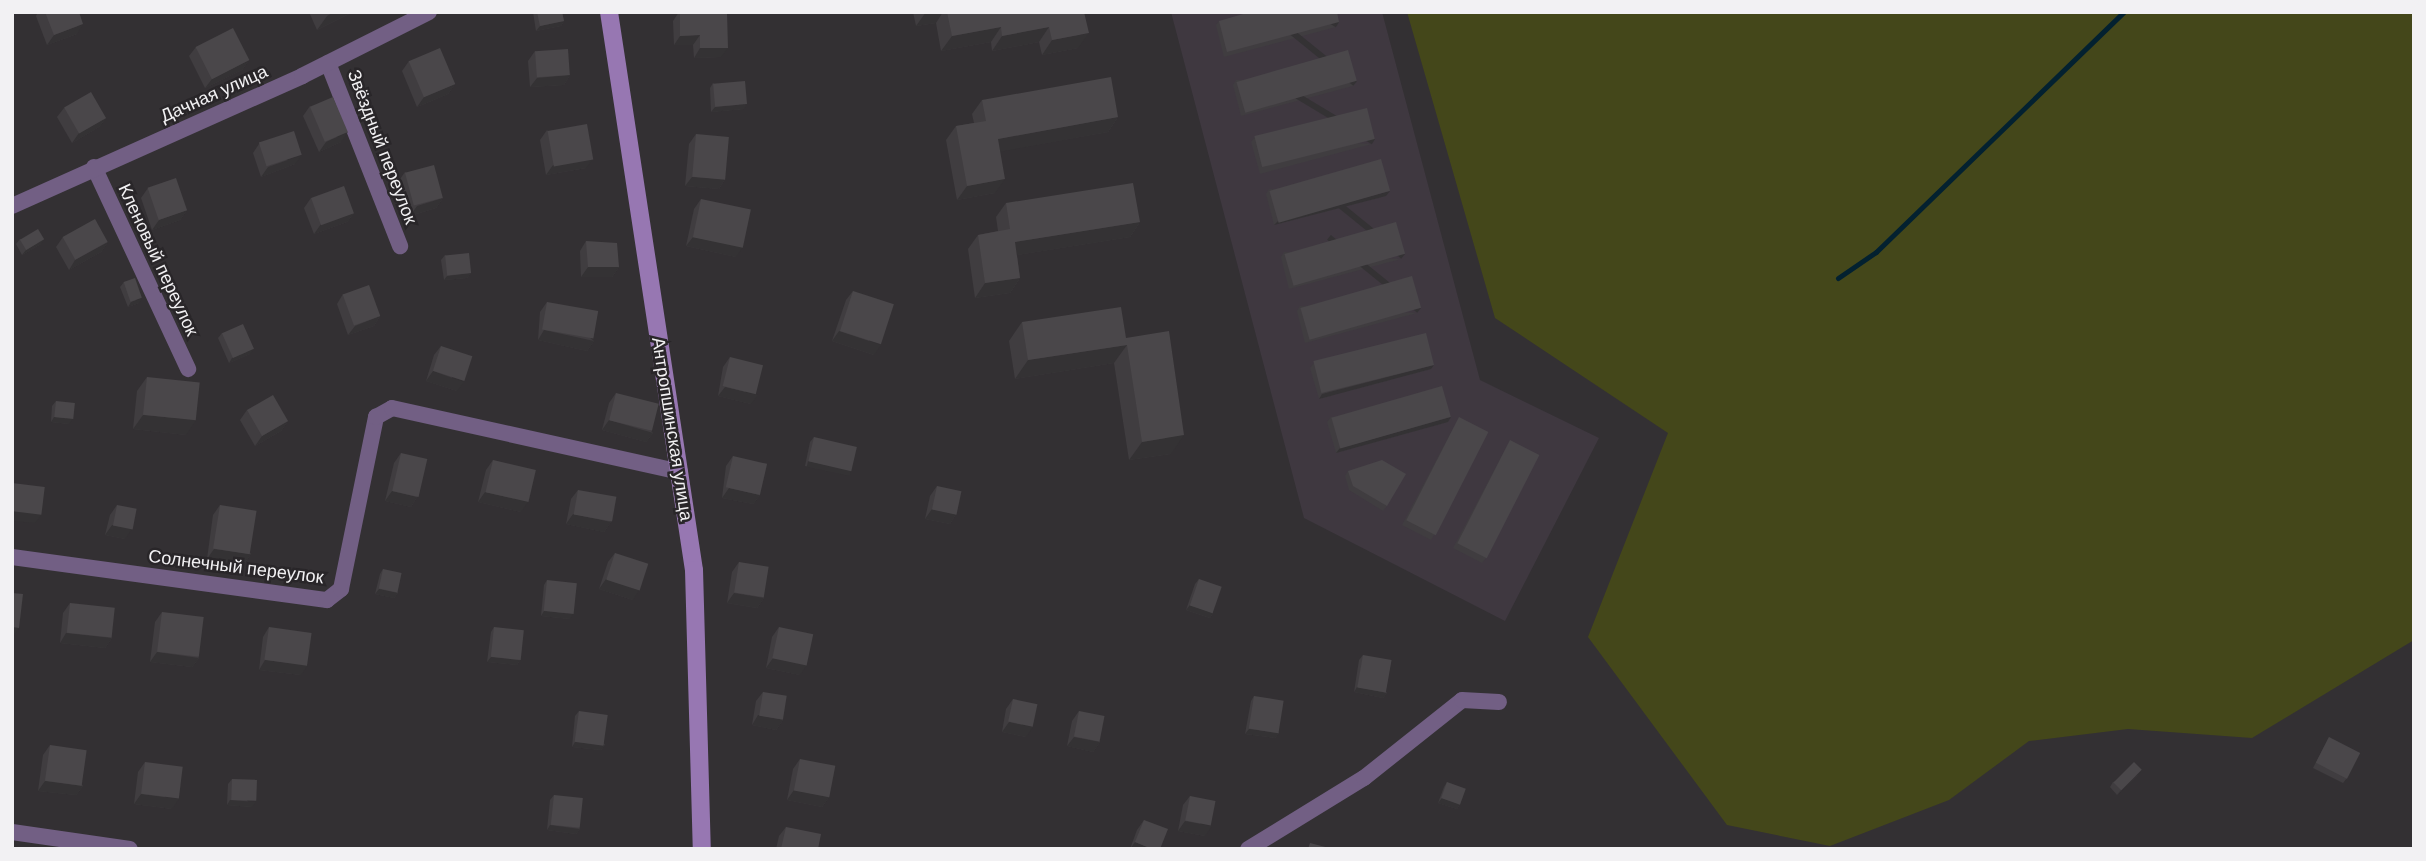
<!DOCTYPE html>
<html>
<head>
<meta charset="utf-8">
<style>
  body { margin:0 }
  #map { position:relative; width:2426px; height:861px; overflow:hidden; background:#333033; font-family:"DM Sans",sans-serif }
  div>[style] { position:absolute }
  .built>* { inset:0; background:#3f3840 }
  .green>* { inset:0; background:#44471a }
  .stream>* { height:5px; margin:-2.5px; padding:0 2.5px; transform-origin:2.5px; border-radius:2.5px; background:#032130 }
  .street>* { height:16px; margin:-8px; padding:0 8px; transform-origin:8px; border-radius:8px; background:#725f84 }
  .secondary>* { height:18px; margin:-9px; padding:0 9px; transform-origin:9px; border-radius:9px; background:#9777b2 }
  .wall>* { inset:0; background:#403d40 }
  .shaded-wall>* { inset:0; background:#343234; transform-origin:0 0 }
  .building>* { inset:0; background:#4a474a; transform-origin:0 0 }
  span { translate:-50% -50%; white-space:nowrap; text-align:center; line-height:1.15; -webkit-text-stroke:5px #292629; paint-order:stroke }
  .street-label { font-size:18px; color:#f2f1f3 }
  .frame { position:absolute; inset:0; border:14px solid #f2f1f3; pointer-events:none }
</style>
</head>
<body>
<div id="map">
  <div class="built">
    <div style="clip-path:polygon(1171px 12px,1382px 12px,1480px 380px,1599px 438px,1505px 621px,1304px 518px)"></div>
  </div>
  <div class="green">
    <div style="clip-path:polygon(1407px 12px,2414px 12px,2414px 640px,2252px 738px,2128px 729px,2029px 741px,1949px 800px,1830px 846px,1727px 825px,1588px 637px,1668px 433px,1495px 318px)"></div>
  </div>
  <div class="stream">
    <div style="left:1838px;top:278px;width:46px;rotate:-34.4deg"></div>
    <div style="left:1876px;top:252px;width:345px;rotate:-44.1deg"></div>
  </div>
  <div class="street">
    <div style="left:328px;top:63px;width:197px;rotate:68.5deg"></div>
    <div style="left:94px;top:167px;width:223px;rotate:65deg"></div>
    <div style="left:12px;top:206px;width:318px;rotate:-24.1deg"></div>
    <div style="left:302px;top:76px;width:142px;rotate:-26.7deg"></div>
    <div style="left:12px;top:557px;width:318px;rotate:7.8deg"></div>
    <div style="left:327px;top:600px;width:18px;rotate:-38deg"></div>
    <div style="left:341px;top:589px;width:176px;rotate:-78.5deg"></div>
    <div style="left:376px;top:417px;width:18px;rotate:-29deg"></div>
    <div style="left:392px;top:408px;width:295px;rotate:12.5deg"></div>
    <div style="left:12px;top:832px;width:119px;rotate:8.2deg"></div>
    <div style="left:1248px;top:849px;width:136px;rotate:-31.5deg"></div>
    <div style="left:1364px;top:778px;width:125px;rotate:-38.5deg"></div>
    <div style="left:1462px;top:700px;width:37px;rotate:3deg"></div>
  </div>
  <div class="secondary">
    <div style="left:609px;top:12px;width:564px;rotate:81.34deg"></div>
    <div style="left:694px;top:570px;width:279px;rotate:88.4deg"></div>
  </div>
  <div class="wall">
    <div style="clip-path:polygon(38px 12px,79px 12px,77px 34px,47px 45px,36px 16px)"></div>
    <div style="clip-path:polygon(309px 12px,353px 12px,317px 30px)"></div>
    <div style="clip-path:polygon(533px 12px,562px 12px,564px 21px,561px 26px,536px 31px)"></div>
    <div style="clip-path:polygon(679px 12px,727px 12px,721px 57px,694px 58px,693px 45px,674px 45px,673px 21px)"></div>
    <div style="clip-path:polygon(913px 12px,1084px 12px,1078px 48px,1042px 55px,1039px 42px,992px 51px,991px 42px,941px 51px,936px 23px,916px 26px)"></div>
    <div style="clip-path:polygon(1219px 21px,1339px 22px,1336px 27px,1224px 57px,1216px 25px)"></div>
    <div style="clip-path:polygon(196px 47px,249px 60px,242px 70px,205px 88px,189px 56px)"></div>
    <div style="clip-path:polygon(535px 51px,570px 75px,564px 85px,530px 87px,528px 61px)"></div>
    <div style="clip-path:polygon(409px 61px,455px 84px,448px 94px,417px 107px,402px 71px)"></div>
    <div style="clip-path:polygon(1236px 80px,1357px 81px,1353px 86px,1241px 116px,1233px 85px)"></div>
    <div style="clip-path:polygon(713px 83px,744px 109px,711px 112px,710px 88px)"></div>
    <div style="clip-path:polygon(982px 100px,1118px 117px,1108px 132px,1000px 151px,995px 193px,957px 200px,946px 140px,956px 126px,974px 123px,972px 114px)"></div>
    <div style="clip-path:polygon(310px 106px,341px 142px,319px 152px,303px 116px)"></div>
    <div style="clip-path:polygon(64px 108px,106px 118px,99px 127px,72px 143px,57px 117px)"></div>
    <div style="clip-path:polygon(547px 130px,586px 168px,546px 175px,540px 140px)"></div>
    <div style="clip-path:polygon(696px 134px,725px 179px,719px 189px,685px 186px,689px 144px)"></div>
    <div style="clip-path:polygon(1255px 137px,1372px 144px,1260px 174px,1251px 142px)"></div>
    <div style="clip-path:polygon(259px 144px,295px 164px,261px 177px,253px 153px)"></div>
    <div style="clip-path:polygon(405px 172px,443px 198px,436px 208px,410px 216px,398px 182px)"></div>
    <div style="clip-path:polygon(148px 188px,187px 210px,180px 220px,152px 230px,141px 198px)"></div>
    <div style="clip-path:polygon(1269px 189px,1386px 196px,1274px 225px,1266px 194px)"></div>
    <div style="clip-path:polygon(311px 198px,354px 213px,347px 222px,314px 234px,304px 208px)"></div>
    <div style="clip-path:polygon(701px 199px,736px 257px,686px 246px,694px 209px)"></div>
    <div style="clip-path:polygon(1006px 203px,1140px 222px,1130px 237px,1017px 255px,1020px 278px,1010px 293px,975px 298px,968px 249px,978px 235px,998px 231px,996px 217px)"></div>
    <div style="clip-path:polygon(63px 237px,108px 242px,101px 252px,69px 270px,56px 247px)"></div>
    <div style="clip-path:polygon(20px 239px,41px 244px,22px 255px,16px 244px)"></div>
    <div style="clip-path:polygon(586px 241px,619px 267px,612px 277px,581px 277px,580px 251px)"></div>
    <div style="clip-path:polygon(1284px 252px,1401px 259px,1289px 289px,1281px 257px)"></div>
    <div style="clip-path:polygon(445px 255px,471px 273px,467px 278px,444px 280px,441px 260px)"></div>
    <div style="clip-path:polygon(124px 282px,139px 303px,128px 307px,120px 287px)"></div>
    <div style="clip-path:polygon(853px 291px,874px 355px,832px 341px,846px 300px)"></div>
    <div style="clip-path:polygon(343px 294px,380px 316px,374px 326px,348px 335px,337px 304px)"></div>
    <div style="clip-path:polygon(547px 302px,594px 341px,587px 351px,538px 340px,540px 312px)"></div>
    <div style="clip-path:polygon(1300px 306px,1417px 313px,1305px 343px,1297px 311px)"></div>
    <div style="clip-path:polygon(1022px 322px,1126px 338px,1171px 454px,1129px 460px,1114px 363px,1015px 379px,1009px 341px)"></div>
    <div style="clip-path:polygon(222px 333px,250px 354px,229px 363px,218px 338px)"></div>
    <div style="clip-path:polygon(441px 346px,457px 391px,426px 381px,434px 355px)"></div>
    <div style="clip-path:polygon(730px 357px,751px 404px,718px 396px,723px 367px)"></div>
    <div style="clip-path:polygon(1314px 363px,1431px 369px,1319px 399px,1310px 368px)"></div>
    <div style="clip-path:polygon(147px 377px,186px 435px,133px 429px,137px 391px)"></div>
    <div style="clip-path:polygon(616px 393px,653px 433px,646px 442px,602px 430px,609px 403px)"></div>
    <div style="clip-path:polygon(56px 401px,69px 424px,51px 422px,52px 406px)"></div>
    <div style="clip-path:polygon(247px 410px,288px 421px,281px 431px,255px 446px,240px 420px)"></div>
    <div style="clip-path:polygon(1331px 417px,1451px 417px,1448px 422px,1336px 453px,1327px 422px)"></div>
    <div style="clip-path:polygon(1459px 417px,1434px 535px,1431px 540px,1402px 525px)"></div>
    <div style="clip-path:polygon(814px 437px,848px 475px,805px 466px,810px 442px)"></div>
    <div style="clip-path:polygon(1510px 440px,1486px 558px,1482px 563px,1453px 548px)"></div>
    <div style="clip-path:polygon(401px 453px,417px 497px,411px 507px,385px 501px,394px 463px)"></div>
    <div style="clip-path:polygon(733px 456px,760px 495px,753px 504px,722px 498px,726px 466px)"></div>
    <div style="clip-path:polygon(493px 460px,521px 512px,478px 502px,486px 470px)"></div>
    <div style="clip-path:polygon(1348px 471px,1387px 506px,1383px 511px,1349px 490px,1345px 476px)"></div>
    <div style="clip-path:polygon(937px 486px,956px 514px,950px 524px,925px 519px,930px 496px)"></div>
    <div style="clip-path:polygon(578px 490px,611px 522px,604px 532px,566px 524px,571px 499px)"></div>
    <div style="clip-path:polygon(117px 505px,125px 539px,105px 535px,110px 515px)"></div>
    <div style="clip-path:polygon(220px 505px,251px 554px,244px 564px,207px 559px,213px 515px)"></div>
    <div style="clip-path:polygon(615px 553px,633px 600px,599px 589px,608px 562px)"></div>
    <div style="clip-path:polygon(739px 562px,764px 598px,757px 608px,727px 603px,732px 572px)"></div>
    <div style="clip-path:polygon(383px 569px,398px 593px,394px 598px,375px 594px,380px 574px)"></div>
    <div style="clip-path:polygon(1199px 579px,1213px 613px,1210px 618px,1186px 610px,1195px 584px)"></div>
    <div style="clip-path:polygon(547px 580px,570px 619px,541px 616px,544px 585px)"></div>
    <div style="clip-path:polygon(70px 603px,112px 638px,105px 648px,60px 643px,63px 613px)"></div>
    <div style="clip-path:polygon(162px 612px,199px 658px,192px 667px,150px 662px,155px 622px)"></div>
    <div style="clip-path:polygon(269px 627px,301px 675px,259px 670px,263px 637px)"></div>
    <div style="clip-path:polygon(494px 627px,520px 660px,517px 665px,487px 662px,491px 632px)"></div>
    <div style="clip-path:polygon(779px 627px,800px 675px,766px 668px,772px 637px)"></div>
    <div style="clip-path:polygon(1363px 655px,1387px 693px,1383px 698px,1354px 692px,1359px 660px)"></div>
    <div style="clip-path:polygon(763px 692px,783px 720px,776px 730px,752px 725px,756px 701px)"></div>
    <div style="clip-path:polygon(1254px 696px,1279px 733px,1275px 738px,1245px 734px,1251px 701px)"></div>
    <div style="clip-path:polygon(1013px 699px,1026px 737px,1002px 732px,1006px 709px)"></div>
    <div style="clip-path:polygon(579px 711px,605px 745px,601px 750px,572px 747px,575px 716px)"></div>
    <div style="clip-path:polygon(1079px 711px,1100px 742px,1093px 752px,1067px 746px,1072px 721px)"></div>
    <div style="clip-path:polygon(2329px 737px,2347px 778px,2343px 783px,2313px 768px)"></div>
    <div style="clip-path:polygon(50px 745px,83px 786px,76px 795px,38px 791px,43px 755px)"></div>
    <div style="clip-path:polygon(800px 759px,829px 797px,822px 807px,787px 800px,793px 769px)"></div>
    <div style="clip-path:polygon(145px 762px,172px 809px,134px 804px,138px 772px)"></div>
    <div style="clip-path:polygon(2138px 775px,2117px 795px,2110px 787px,2113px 782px)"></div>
    <div style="clip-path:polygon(232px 779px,252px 807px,227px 805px,228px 784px)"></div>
    <div style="clip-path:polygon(1447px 782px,1460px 804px,1457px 809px,1438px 803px,1444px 787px)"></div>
    <div style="clip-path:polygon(554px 795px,580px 829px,576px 834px,547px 830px,550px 800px)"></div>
    <div style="clip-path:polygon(1190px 796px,1205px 836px,1178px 831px,1183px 805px)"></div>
    <div style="clip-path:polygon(1144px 820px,1160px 849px,1130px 849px,1137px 830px)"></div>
    <div style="clip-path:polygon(786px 827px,818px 849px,776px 849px,779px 836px)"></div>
  </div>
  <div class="shaded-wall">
    <div style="clip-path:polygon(334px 12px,353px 12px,317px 30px,327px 16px)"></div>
    <div style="clip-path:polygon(926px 12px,943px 12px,936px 23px,916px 26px)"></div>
    <div style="clip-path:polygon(564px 21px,561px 26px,536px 31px,540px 26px)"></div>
    <div style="left:1339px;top:22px;width:6px;height:116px;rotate:121deg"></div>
    <div style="clip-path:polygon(83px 24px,77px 34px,47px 45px,54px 35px)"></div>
    <div style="clip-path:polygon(1001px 27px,991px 42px,941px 51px,952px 36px)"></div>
    <div style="clip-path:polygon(1049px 27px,1039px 42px,992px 51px,1002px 36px)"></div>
    <div style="clip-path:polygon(1089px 33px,1078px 48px,1042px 55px,1052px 40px)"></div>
    <div style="clip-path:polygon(700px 35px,693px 45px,674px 45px,680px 36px)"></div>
    <div style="clip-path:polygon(700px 48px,728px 48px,721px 57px,694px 58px)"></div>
    <div style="clip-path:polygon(249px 60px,242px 70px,205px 88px,212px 79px)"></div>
    <div style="clip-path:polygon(570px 75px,564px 85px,530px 87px,537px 78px)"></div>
    <div style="left:1357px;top:81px;width:6px;height:116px;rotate:129deg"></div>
    <div style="clip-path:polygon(455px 84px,448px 94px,417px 107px,424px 97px)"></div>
    <div style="clip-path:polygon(747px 104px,744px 109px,711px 112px,715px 107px)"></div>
    <div style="clip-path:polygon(1118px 117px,1108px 132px,988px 154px,998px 139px)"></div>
    <div style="clip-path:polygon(106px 118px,99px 127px,72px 143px,79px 133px)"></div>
    <div style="clip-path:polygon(348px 132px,341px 142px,319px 152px,326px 142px)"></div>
    <div style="left:1375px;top:139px;width:6px;height:116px;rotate:121deg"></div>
    <div style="clip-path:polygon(302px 155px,295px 164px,261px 177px,268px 167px)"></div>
    <div style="clip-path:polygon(593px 159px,586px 168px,546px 175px,553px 165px)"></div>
    <div style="clip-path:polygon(692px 177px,725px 179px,719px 189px,685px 186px)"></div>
    <div style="clip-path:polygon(1005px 179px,995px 193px,957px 200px,967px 186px)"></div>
    <div style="clip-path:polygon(1390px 191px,1386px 196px,1274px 225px,1278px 221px)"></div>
    <div style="clip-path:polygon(443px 198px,436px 208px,410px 216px,417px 206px)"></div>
    <div style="clip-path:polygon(187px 210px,180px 220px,152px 230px,159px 220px)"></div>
    <div style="clip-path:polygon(354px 213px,347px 222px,314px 234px,321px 224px)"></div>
    <div style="clip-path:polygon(1140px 222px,1130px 237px,1005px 257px,1015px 242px)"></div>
    <div style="clip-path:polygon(693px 237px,743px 247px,736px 257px,686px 246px)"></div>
    <div style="clip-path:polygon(44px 239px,41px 244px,22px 255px,26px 250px)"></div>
    <div style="clip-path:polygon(108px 242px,101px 252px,69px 270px,75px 260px)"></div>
    <div style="left:1405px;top:254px;width:6px;height:116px;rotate:129deg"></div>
    <div style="clip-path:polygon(588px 267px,619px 267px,612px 277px,581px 277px)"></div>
    <div style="clip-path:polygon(471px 273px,467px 278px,444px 280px,447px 276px)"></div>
    <div style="clip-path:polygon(1020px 278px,1010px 293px,975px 298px,985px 283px)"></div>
    <div style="clip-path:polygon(142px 298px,139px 303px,128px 307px,131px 302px)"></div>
    <div style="left:1421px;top:308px;width:6px;height:116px;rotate:129deg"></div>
    <div style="clip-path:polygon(380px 316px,374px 326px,348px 335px,355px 326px)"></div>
    <div style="clip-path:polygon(544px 330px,594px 341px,587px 351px,538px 340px)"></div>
    <div style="clip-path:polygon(839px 331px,881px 345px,874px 355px,832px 341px)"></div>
    <div style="clip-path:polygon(1127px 345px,1114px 363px,1015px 379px,1028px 360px)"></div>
    <div style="clip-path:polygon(254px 349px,250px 354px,229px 363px,232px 358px)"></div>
    <div style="clip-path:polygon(1434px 365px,1431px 369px,1319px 399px,1322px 394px)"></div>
    <div style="clip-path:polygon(433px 371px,464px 382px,457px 391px,426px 381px)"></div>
    <div style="clip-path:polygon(725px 387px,758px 395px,751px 404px,718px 396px)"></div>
    <div style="clip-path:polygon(143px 415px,196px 420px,186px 435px,133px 429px)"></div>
    <div style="clip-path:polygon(54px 417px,73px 419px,69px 424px,51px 422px)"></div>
    <div style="clip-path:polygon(1451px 417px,1448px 422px,1336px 453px,1340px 448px)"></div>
    <div style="clip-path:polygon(609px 420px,653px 433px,646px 442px,602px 430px)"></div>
    <div style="clip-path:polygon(288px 421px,281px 431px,255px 446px,262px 436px)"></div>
    <div style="clip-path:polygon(1184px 435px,1171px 454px,1129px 460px,1142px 442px)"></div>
    <div style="left:808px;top:461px;width:44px;height:6px;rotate:12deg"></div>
    <div style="clip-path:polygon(729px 488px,760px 495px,753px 504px,722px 498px)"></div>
    <div style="clip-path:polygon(392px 491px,417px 497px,411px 507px,385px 501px)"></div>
    <div style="clip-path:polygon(485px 492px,528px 502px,521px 512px,478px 502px)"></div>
    <div style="clip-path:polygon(932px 509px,956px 514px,950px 524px,925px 519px)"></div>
    <div style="clip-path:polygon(12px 511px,42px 514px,35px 523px,12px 521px)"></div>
    <div style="clip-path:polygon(573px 514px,611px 522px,604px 532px,566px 524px)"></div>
    <div style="clip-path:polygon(112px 525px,132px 529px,125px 539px,105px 535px)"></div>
    <div style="clip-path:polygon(214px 549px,251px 554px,244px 564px,207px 559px)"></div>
    <div style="clip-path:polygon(606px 579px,639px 590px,633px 600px,599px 589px)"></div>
    <div style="clip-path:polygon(379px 589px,398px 593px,394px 598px,375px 594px)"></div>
    <div style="clip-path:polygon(734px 593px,764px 598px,757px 608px,727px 603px)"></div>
    <div style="clip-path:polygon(1190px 605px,1213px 613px,1210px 618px,1186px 610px)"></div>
    <div style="clip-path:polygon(544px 611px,573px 614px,570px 619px,541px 616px)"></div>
    <div style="clip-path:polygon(12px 627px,19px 628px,12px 638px)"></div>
    <div style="clip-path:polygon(66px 633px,112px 638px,105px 648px,60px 643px)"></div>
    <div style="clip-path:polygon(157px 652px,199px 658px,192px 667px,150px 662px)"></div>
    <div style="clip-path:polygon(491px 657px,520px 660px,517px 665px,487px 662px)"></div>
    <div style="clip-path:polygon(773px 658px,807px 665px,800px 675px,766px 668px)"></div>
    <div style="clip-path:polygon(265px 660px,308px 665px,301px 675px,259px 670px)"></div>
    <div style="clip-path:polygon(1357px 687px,1387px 693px,1383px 698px,1354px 692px)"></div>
    <div style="clip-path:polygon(758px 715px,783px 720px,776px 730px,752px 725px)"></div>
    <div style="clip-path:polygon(1009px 722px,1033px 727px,1026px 737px,1002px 732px)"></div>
    <div style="clip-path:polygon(1249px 729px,1279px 733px,1275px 738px,1245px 734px)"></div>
    <div style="clip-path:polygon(1074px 737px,1100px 742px,1093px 752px,1067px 746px)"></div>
    <div style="clip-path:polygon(575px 742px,605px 745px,601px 750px,572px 747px)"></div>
    <div style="clip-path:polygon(2142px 770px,2138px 775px,2117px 795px,2121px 790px)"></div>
    <div style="clip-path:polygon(45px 781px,83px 786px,76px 795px,38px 791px)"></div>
    <div style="clip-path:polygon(794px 790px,829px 797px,822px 807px,787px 800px)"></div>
    <div style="clip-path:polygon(141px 794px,179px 799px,172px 809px,134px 804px)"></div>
    <div style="clip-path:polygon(1442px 798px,1460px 804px,1457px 809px,1438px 803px)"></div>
    <div style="clip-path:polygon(230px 800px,256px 802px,252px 807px,227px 805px)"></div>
    <div style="clip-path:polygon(1185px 821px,1212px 826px,1205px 836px,1178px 831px)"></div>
    <div style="clip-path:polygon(550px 825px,580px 829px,576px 834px,547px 830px)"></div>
    <div style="clip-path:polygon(1135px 842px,1152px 849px,1130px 849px)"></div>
  </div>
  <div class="building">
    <div style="clip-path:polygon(45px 12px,79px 12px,83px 24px,54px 35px)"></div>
    <div style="clip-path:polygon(537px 12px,562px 12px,564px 21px,540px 26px)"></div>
    <div style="clip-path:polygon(680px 12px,727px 12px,728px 48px,700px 48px,700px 35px,680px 36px)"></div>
    <div style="clip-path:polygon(947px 12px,1084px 12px,1089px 33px,1052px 40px,1049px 27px,1002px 36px,1001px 27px,952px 36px)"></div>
    <div style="clip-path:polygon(1250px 12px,1337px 12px,1339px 22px,1227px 52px,1219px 21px)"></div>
    <div style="left:233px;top:28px;width:36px;height:42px;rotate:63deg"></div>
    <div style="left:440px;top:48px;width:39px;height:34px;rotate:67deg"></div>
    <div style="left:568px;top:49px;width:26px;height:33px;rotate:86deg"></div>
    <div style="left:1348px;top:50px;width:32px;height:116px;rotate:74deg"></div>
    <div style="clip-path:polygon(1111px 77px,1118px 117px,998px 139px,1005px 179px,967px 186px,956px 126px,986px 121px,982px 100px)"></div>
    <div style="left:745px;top:81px;width:23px;height:32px;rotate:85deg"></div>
    <div style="left:91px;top:92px;width:30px;height:31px;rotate:60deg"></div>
    <div style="left:333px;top:97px;width:38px;height:25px;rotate:67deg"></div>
    <div style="left:1367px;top:108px;width:32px;height:116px;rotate:76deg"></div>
    <div style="left:587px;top:124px;width:36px;height:40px;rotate:80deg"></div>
    <div style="left:294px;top:131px;width:25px;height:37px;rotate:72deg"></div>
    <div style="left:696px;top:134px;width:33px;height:43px;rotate:5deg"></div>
    <div style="left:1381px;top:159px;width:33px;height:116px;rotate:74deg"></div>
    <div style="left:434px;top:165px;width:34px;height:30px;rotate:75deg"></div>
    <div style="left:176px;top:178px;width:34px;height:30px;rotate:71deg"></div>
    <div style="clip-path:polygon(1133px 183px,1140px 222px,1015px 242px,1020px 278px,985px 283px,978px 235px,1010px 229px,1006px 203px)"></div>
    <div style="left:344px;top:186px;width:29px;height:35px;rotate:70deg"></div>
    <div style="left:701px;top:199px;width:51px;height:39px;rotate:12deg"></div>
    <div style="left:95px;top:219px;width:26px;height:37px;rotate:61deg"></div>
    <div style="left:1396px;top:222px;width:33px;height:116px;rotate:74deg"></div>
    <div style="left:38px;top:229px;width:12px;height:21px;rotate:59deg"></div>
    <div style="clip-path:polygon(586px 241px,617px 243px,619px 267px,588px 267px)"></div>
    <div style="left:469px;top:253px;width:20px;height:24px;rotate:84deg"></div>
    <div style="left:1412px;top:276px;width:33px;height:116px;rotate:74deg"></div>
    <div style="left:135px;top:278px;width:21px;height:12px;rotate:71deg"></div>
    <div style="left:369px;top:285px;width:33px;height:28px;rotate:70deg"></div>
    <div style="left:853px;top:291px;width:43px;height:42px;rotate:18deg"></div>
    <div style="left:547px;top:302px;width:52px;height:28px;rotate:10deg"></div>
    <div style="clip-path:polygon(1121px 307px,1126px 338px,1169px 331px,1184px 435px,1142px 442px,1127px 345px,1028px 360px,1022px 322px)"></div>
    <div style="left:243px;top:324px;width:27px;height:23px;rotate:66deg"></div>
    <div style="left:1426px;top:333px;width:33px;height:116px;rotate:76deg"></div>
    <div style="left:441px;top:346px;width:33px;height:26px;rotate:18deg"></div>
    <div style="left:730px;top:357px;width:34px;height:30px;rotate:14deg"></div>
    <div style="left:147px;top:377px;width:53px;height:38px;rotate:6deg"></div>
    <div style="left:1442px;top:386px;width:32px;height:115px;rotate:74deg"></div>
    <div style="left:616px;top:393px;width:44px;height:28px;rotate:14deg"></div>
    <div style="left:273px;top:395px;width:30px;height:30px;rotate:60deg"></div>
    <div style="left:56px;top:401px;width:19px;height:16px;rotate:6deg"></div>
    <div style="left:1459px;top:417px;width:33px;height:116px;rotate:27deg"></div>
    <div style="left:814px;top:437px;width:44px;height:25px;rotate:13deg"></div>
    <div style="left:1510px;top:440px;width:33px;height:116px;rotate:27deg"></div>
    <div style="left:401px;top:453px;width:27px;height:39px;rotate:13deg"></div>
    <div style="left:733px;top:456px;width:35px;height:32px;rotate:13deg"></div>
    <div style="left:493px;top:460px;width:44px;height:33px;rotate:13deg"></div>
    <div style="clip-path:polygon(1382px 460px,1406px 474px,1387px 506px,1353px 486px,1348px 471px)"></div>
    <div style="left:12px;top:483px;width:33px;height:28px;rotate:7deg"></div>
    <div style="left:937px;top:486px;width:25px;height:24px;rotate:12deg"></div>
    <div style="left:578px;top:490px;width:39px;height:25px;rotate:10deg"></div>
    <div style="left:117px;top:505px;width:20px;height:21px;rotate:11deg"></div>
    <div style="left:220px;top:505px;width:37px;height:44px;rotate:9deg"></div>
    <div style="left:615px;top:553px;width:35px;height:28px;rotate:18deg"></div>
    <div style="left:739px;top:562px;width:30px;height:31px;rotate:9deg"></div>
    <div style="left:383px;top:569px;width:19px;height:20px;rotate:12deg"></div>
    <div style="left:1199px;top:579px;width:24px;height:28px;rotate:19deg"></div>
    <div style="left:547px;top:580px;width:30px;height:31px;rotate:6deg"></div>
    <div style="clip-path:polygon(12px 593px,23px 594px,19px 628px,12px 627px)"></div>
    <div style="left:70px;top:603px;width:45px;height:30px;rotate:6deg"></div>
    <div style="left:162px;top:612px;width:42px;height:40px;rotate:7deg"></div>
    <div style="left:269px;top:627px;width:43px;height:33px;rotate:8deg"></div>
    <div style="left:494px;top:627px;width:30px;height:30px;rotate:6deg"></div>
    <div style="left:779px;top:627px;width:35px;height:32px;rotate:12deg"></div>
    <div style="left:1363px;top:655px;width:29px;height:33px;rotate:10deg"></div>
    <div style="left:763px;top:692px;width:24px;height:24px;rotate:9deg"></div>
    <div style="left:1254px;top:696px;width:30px;height:33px;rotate:9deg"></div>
    <div style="left:1013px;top:699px;width:25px;height:23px;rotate:12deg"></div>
    <div style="left:579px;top:711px;width:29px;height:31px;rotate:8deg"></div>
    <div style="left:1079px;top:711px;width:26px;height:26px;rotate:11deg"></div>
    <div style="left:2329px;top:737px;width:35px;height:29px;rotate:27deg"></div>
    <div style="left:50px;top:745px;width:37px;height:36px;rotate:8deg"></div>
    <div style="left:800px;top:759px;width:36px;height:32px;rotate:11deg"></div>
    <div style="left:145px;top:762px;width:38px;height:32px;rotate:7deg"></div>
    <div style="left:2134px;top:762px;width:11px;height:29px;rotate:45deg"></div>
    <div style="left:232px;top:779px;width:25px;height:21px;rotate:2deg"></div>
    <div style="left:1447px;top:782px;width:20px;height:17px;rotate:20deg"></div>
    <div style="left:554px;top:795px;width:29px;height:30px;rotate:6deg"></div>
    <div style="left:1190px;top:796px;width:26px;height:25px;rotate:11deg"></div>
    <div style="clip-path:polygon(1144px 820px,1168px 829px,1160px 849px,1152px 849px,1135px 842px)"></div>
    <div style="clip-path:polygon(786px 827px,821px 834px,818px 849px,781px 849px)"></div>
    <div style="clip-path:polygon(1310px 843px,1333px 849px,1308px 849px)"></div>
  </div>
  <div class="street-label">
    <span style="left:214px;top:94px;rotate:-24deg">Дачная улица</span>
    <span style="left:382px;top:147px;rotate:69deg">Звёздный переулок</span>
    <span style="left:158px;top:260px;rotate:65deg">Кленовый переулок</span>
    <span style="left:672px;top:429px;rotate:81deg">Антропшинская улица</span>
    <span style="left:236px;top:567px;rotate:7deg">Солнечный переулок</span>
  </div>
  <div class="frame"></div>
</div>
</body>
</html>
